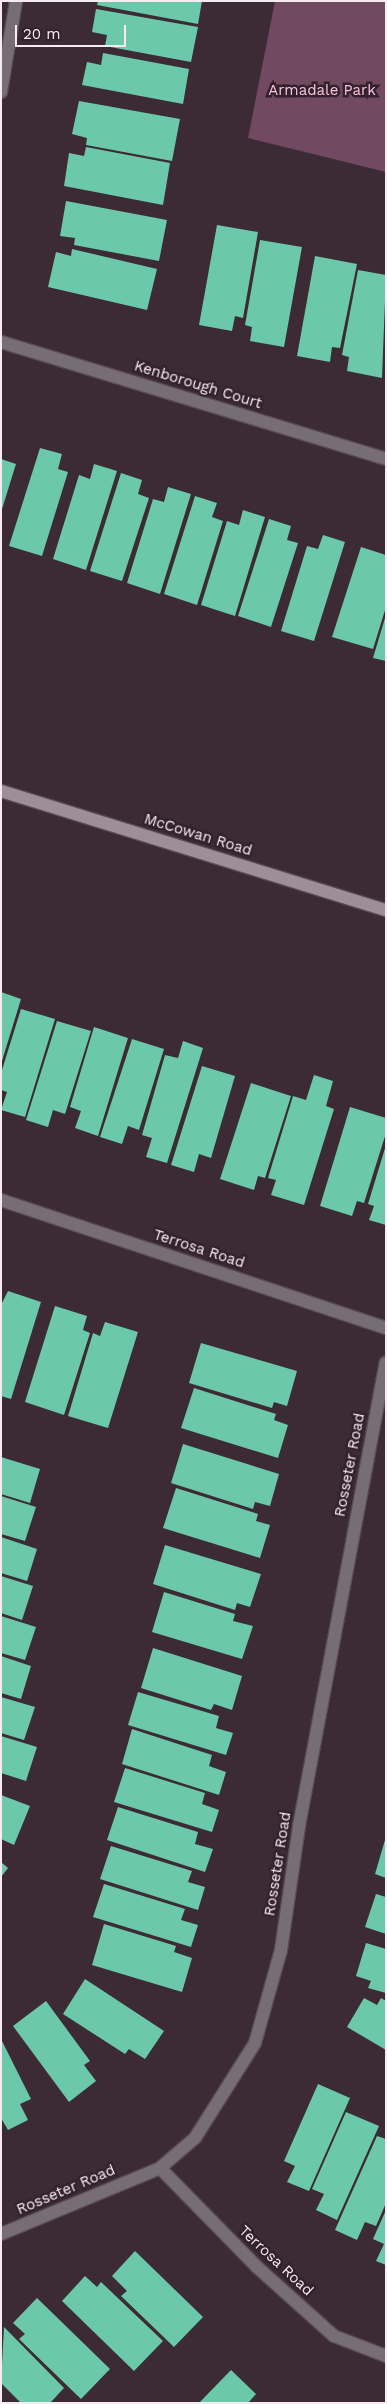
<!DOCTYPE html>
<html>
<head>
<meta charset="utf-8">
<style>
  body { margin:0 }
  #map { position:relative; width:387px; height:2404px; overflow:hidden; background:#3c2b35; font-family:"Work Sans",sans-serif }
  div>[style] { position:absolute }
  .green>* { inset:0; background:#714961 }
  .building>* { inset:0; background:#6bc9a9 }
  .roads { filter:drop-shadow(1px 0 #5a4a53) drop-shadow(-1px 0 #5a4a53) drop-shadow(0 1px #5a4a53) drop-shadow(0 -1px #5a4a53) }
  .street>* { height:12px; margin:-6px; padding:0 6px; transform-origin:6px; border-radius:6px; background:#776e73 }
  .secondary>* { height:12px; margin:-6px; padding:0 6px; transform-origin:6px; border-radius:6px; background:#9d8f97 }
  span { translate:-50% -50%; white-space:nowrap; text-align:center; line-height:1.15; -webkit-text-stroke:5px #32222b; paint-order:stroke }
  .park-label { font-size:15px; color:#fbc1e3 }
  .street-label { font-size:15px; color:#f7ebf2 }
  .frame { position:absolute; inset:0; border:2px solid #f7ebf2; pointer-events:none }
  .scale { position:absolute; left:15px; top:25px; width:111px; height:22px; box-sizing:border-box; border:2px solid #f7ebf2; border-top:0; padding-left:6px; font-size:15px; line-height:18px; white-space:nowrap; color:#f7ebf2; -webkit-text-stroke:4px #32222b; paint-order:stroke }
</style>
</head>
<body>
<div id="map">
  <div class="green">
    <div style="clip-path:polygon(275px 1px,386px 1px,386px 172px,248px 138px)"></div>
  </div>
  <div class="building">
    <div style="clip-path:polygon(98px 1px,202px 1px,198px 24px,97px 5px)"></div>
    <div style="clip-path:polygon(96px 9px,198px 27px,191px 62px,105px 46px,107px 35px,92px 32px)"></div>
    <div style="clip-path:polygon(103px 53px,189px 69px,183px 104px,82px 85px,87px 62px,101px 65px)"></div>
    <div style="clip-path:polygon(79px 101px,180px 119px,172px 161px,86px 145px,87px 138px,72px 134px)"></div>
    <div style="clip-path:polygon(86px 147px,170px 163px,163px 205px,64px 186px,69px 153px,84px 156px)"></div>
    <div style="clip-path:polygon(66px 201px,167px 220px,159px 261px,74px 245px,75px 238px,60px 236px)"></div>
    <div style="clip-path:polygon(217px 225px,258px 232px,243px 318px,235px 316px,232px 331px,199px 325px)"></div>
    <div style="clip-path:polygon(260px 240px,302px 247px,284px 347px,250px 341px,252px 327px,245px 325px)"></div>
    <div style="clip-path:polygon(72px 249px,157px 269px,147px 310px,48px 287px,56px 252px,71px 256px)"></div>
    <div style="clip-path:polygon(315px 256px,357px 264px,340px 348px,332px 347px,330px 362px,297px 356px)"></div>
    <div style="clip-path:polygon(358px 270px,386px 275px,382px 378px,347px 371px,349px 357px,342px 355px)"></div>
    <div style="clip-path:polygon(40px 448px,62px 454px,58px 469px,68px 472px,42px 556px,9px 546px)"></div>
    <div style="clip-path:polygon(1px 459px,16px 464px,2px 509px,1px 509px)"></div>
    <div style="clip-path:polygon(94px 464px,117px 471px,86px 570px,53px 559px,79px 475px,90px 479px)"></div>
    <div style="clip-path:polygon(121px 473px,142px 480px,138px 494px,149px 498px,122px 581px,90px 571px)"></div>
    <div style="clip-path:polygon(168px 487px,191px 494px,160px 594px,127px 583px,153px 499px,164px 502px)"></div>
    <div style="clip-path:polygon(195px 496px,217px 503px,212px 517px,223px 521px,197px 605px,164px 594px)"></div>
    <div style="clip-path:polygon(243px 510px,265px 517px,235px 616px,201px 605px,227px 521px,239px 525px)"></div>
    <div style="clip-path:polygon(269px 519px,291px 526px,287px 540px,298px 543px,271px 627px,238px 616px)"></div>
    <div style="clip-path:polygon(323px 535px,345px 542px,314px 641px,281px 631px,307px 546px,318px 549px)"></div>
    <div style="clip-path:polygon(361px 547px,386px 555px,386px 607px,373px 649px,332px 637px)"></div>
    <div style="clip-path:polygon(385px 618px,386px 618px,386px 661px,373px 658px)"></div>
    <div style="clip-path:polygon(1px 992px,21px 999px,2px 1061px,1px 1061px)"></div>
    <div style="clip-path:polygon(21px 1009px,55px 1019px,25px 1117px,1px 1110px,7px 1092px,1px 1090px,1px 1073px)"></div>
    <div style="clip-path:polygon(57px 1021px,91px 1031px,65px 1114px,53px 1110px,48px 1127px,26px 1120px)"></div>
    <div style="clip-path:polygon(94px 1027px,128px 1038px,98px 1136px,75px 1128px,81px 1111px,70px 1107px)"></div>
    <div style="clip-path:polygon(132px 1039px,164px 1049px,139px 1130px,128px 1126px,122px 1144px,100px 1137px)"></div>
    <div style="clip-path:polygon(183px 1041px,203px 1048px,167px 1163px,146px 1157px,152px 1138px,142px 1135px,165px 1055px,178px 1058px)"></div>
    <div style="clip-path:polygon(202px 1066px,235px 1076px,211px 1158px,199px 1154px,194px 1172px,171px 1165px)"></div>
    <div style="clip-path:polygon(314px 1075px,333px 1081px,326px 1106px,334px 1109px,304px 1205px,271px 1195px,276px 1180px,268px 1178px,293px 1096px,306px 1100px)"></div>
    <div style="clip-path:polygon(251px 1083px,291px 1096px,265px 1178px,258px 1176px,254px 1190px,220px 1179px)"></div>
    <div style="clip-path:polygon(350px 1107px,386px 1118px,386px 1133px,364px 1203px,357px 1201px,352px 1216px,320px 1206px)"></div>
    <div style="clip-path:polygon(386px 1145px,386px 1225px,369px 1220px,374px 1206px,368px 1204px)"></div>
    <div style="clip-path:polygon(8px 1291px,41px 1302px,11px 1399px,1px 1396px,1px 1305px)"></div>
    <div style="clip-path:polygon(55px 1306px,87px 1316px,83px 1330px,90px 1333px,64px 1415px,25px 1402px)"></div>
    <div style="clip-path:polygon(105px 1322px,138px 1332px,108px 1428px,68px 1416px,93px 1333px,100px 1336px)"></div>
    <div style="clip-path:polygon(201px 1343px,297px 1371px,287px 1406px,274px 1402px,272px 1408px,189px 1383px)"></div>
    <div style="clip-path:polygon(194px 1388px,276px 1414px,274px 1420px,288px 1425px,278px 1458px,181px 1428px)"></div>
    <div style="clip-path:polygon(183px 1444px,279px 1474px,270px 1506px,255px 1502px,253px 1509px,171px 1483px)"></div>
    <div style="clip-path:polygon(1px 1457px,40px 1469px,30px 1503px,1px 1494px)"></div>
    <div style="clip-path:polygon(176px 1488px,258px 1514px,256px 1521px,270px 1525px,260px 1558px,163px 1528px)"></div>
    <div style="clip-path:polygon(1px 1496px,36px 1507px,25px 1541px,1px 1534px)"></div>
    <div style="clip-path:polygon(1px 1537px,37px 1549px,27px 1581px,1px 1573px)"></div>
    <div style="clip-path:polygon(165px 1545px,261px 1574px,250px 1607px,237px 1603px,235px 1610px,153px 1584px)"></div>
    <div style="clip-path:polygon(1px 1576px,33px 1586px,22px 1620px,1px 1613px)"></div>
    <div style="clip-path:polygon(164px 1592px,235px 1614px,233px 1621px,253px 1626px,242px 1659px,152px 1632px)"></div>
    <div style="clip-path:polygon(1px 1616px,36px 1627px,25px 1660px,1px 1653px)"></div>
    <div style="clip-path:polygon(153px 1648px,242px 1676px,232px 1710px,214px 1704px,211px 1710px,141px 1688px)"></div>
    <div style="clip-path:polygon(1px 1656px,31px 1666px,21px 1699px,1px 1693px)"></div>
    <div style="clip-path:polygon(138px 1692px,219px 1716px,216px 1728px,233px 1733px,226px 1755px,128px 1725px)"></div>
    <div style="clip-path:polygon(1px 1697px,35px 1707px,24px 1740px,1px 1733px)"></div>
    <div style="clip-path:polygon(132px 1729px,212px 1755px,209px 1766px,226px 1772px,219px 1795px,122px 1764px)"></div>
    <div style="clip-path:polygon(1px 1736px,37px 1747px,26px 1781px,1px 1773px)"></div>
    <div style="clip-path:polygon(125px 1768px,205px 1793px,202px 1804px,219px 1810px,212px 1832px,114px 1802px)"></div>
    <div style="clip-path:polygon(1px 1795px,30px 1806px,14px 1845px,1px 1839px)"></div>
    <div style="clip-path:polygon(118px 1807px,198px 1832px,195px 1844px,213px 1849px,205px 1872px,107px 1840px)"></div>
    <div style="clip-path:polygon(385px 1840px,386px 1840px,386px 1878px,375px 1874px)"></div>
    <div style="clip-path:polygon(111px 1846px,192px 1871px,188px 1882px,205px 1887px,198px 1910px,100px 1879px)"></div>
    <div style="clip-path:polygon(1px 1862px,8px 1868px,1px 1877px)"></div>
    <div style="clip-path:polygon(104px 1884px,185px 1909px,181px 1920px,198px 1925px,191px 1947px,93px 1917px)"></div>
    <div style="clip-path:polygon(376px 1894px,386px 1897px,386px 1934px,365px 1927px)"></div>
    <div style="clip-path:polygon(104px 1924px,176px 1946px,174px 1952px,192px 1958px,182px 1992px,92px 1965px)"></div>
    <div style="clip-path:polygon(366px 1943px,386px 1949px,386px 1993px,368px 1988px,371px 1981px,356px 1976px)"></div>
    <div style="clip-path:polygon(85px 1979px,164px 2031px,145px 2059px,129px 2049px,125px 2054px,63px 2014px)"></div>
    <div style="clip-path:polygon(364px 1998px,377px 2005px,381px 1998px,386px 2001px,386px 2050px,347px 2027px)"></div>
    <div style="clip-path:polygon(46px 2001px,90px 2061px,84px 2065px,96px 2081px,69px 2102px,13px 2026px)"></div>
    <div style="clip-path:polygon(1px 2039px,31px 2099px,20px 2104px,28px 2120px,8px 2130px,1px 2118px)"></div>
    <div style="clip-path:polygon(318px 2084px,350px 2098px,309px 2191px,287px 2182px,295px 2166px,284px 2161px)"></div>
    <div style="clip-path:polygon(346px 2112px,379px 2126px,337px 2220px,316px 2210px,324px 2194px,312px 2189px)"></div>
    <div style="clip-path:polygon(377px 2136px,386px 2139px,386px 2203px,376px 2226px,365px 2222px,357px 2240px,335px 2230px)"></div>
    <div style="clip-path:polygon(386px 2210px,386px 2265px,376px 2261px,384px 2244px,373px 2239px)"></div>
    <div style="clip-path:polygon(135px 2251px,203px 2317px,174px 2347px,121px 2296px,127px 2291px,112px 2276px)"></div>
    <div style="clip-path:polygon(85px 2276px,97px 2287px,101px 2282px,163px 2341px,134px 2371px,62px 2301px)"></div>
    <div style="clip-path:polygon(37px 2298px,110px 2369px,81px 2399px,19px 2339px,25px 2334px,13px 2323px)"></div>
    <div style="clip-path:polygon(4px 2327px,64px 2388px,50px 2403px,21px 2403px,1px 2383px)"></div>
    <div style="clip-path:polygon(231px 2370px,256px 2394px,248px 2403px,199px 2403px)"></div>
  </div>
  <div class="roads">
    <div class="street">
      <div style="left:1px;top:92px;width:92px;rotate:-80.6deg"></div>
      <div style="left:1px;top:342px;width:402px;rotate:16.9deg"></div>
      <div style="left:1px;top:1200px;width:406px;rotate:18.4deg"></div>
      <div style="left:160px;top:2168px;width:139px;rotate:45.6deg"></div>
      <div style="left:257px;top:2267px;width:103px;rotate:41.9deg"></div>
      <div style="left:334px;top:2336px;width:56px;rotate:21deg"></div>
      <div style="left:1px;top:2234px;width:172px;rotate:-22.5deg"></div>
      <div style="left:160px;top:2168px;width:46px;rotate:-40.6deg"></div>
      <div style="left:195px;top:2138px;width:112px;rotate:-57.7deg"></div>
      <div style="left:255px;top:2043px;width:97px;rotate:-74.4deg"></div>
      <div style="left:281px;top:1950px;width:125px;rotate:-81.7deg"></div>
      <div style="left:299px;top:1826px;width:471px;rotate:-79.4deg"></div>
    </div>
    <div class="secondary">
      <div style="left:1px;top:791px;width:403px;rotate:17.2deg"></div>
    </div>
  </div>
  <div class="park-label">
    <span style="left:322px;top:91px">Armadale Park</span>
  </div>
  <div class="street-label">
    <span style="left:198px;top:385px;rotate:17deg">Kenborough Court</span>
    <span style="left:198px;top:835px;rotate:17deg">McCowan Road</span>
    <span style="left:199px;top:1249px;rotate:18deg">Terrosa Road</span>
    <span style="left:350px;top:1465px;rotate:-79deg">Rosseter Road</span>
    <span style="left:278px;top:1864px;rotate:-81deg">Rosseter Road</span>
    <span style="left:66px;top:2190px;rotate:-23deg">Rosseter Road</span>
    <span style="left:276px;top:2261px;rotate:43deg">Terrosa Road</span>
  </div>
  <div class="frame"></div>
  <div class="scale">20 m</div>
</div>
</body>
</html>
